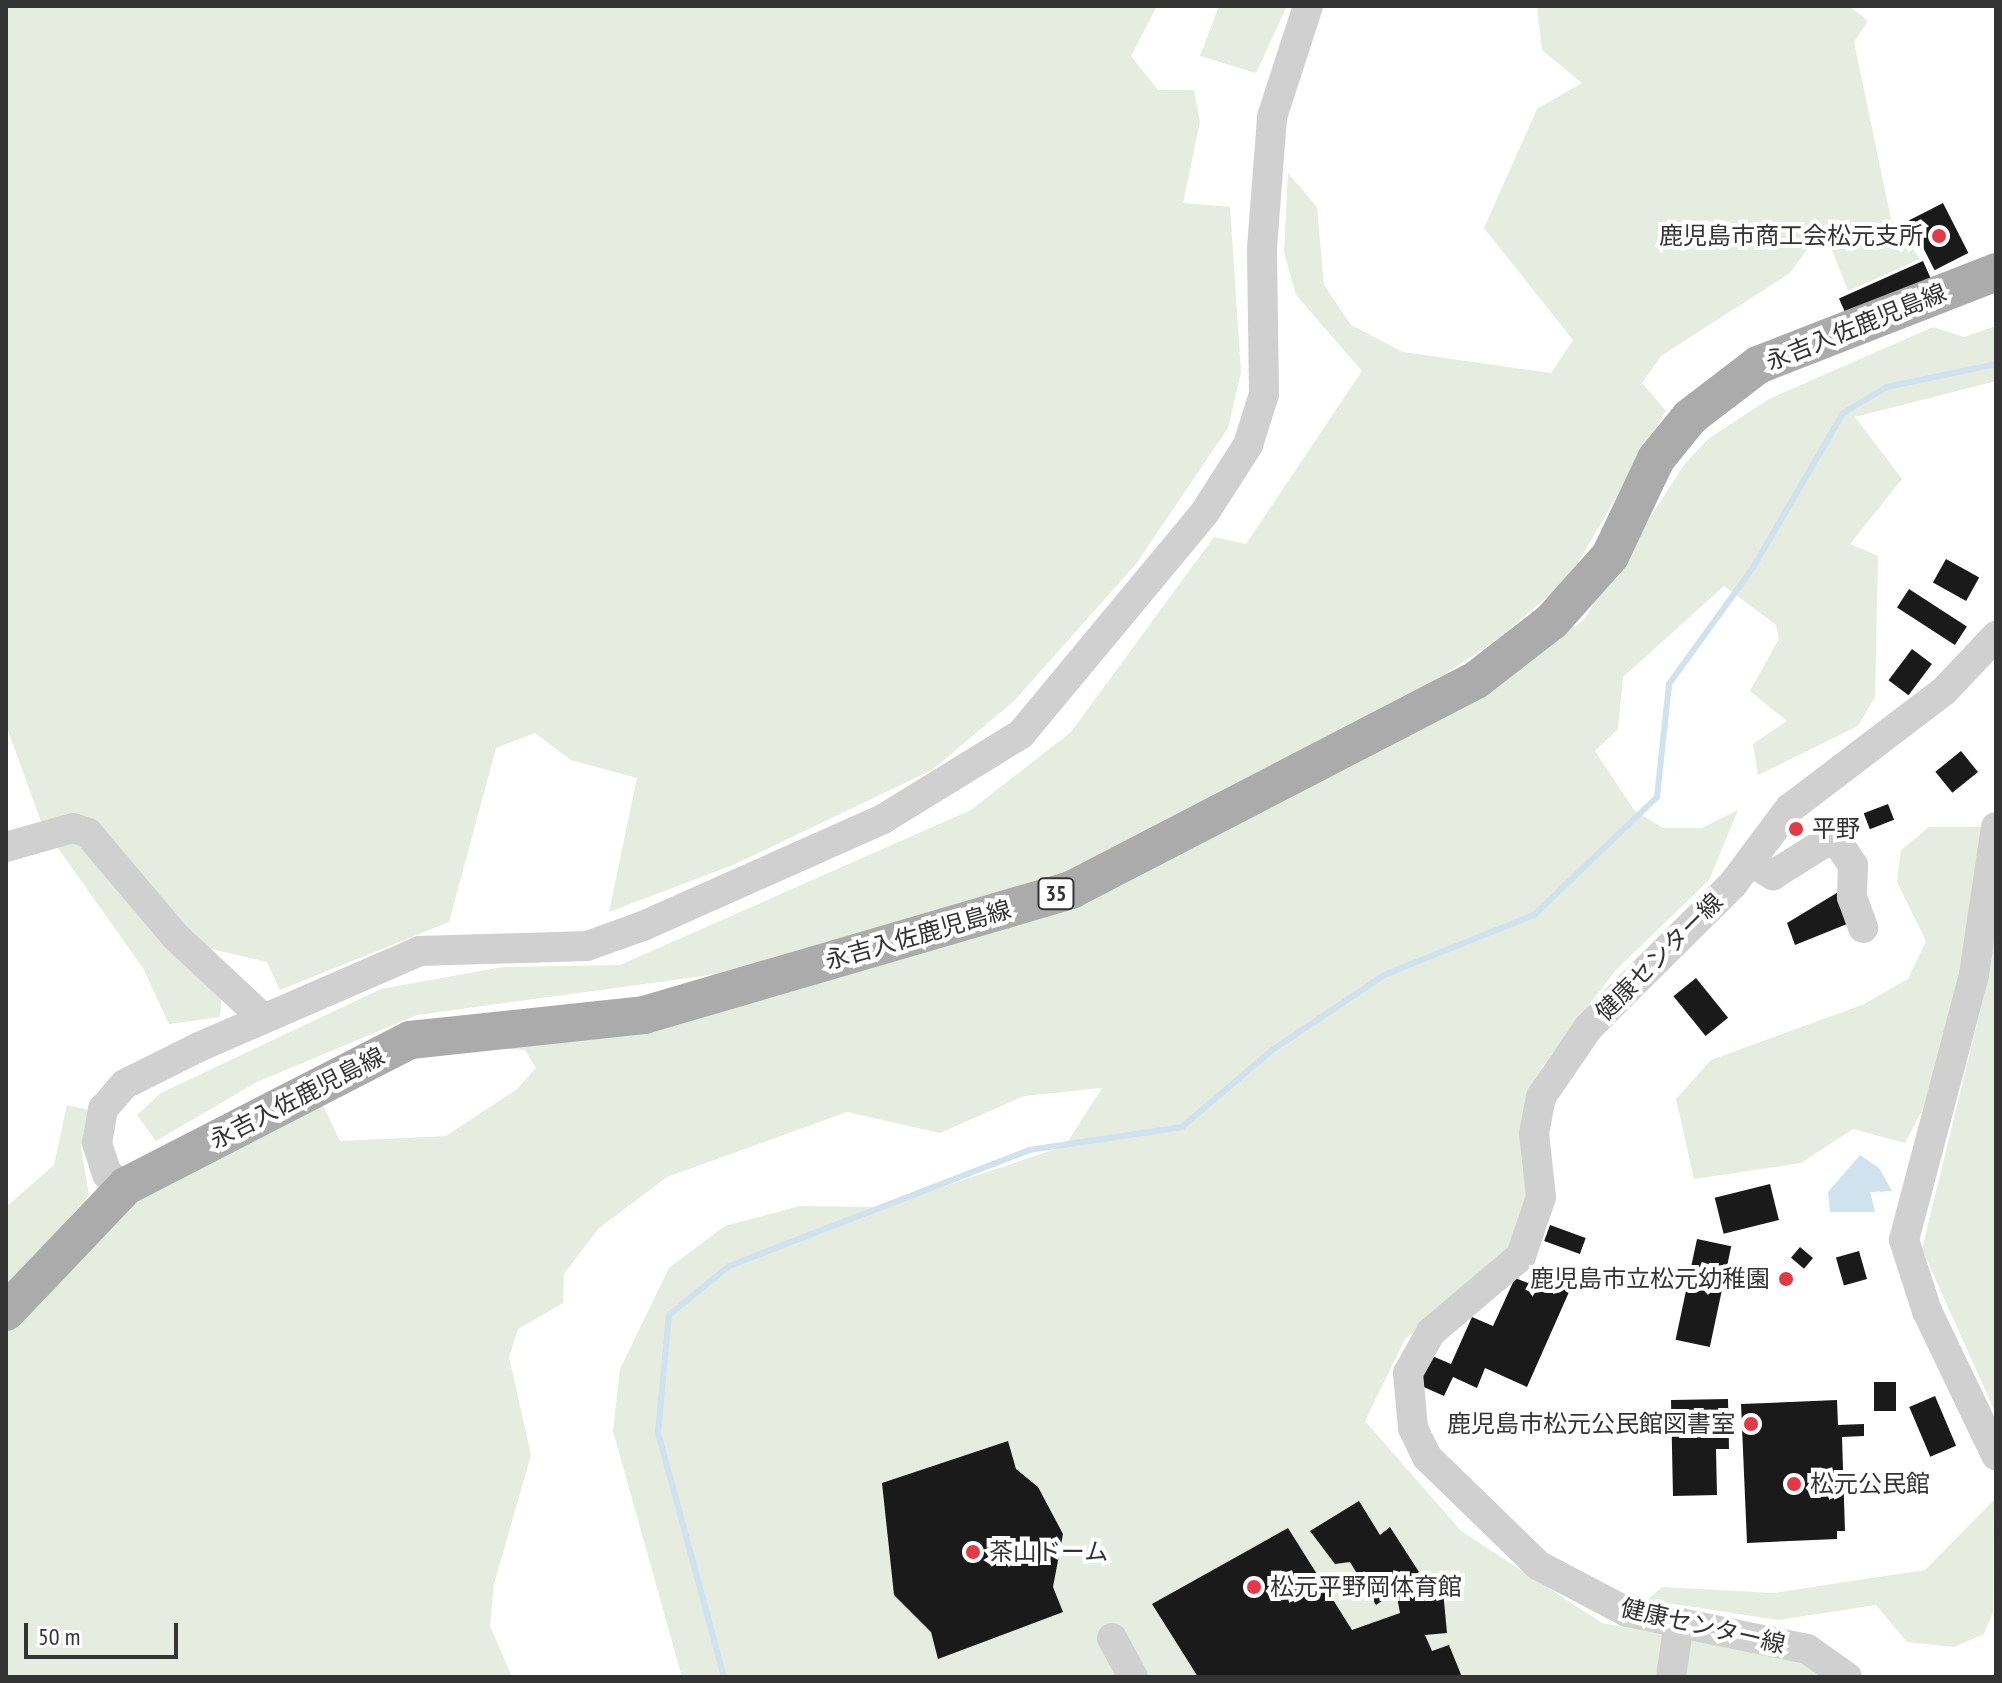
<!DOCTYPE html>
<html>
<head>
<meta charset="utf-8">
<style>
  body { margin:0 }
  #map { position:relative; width:2002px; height:1683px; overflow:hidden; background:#fff; font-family:"PT Sans Narrow","Noto Sans JP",sans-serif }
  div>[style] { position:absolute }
  .green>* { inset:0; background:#e6ecdf }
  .water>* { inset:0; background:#cfe2ee }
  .stream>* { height:6px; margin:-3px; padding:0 3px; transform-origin:3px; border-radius:3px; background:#cfe2ee }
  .building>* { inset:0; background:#1a1a1a; transform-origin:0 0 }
  .minor>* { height:30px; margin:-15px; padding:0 15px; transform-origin:15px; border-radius:15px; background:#d0d0d0 }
  .major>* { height:38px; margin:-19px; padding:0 19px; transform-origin:19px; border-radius:19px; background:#ababab }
  .dots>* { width:22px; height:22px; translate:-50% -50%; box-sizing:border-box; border:4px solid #fff; border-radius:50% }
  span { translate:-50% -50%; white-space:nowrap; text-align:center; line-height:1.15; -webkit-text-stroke:8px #fff; paint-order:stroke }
  .shield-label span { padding:2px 6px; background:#fff; border:2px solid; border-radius:6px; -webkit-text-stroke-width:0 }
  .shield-label { font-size:22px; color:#333; font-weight:700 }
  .poi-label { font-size:24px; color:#333 }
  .right { translate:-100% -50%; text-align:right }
  .left { translate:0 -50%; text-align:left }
  .street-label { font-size:24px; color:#333 }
  .frame { position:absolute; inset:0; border:8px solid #333; pointer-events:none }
  .scale { position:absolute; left:24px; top:1623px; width:154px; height:36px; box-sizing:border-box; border:4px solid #333; border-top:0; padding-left:10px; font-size:24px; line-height:28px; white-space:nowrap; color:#333; -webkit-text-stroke:6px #fff; paint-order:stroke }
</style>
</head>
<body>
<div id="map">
  <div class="green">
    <div style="clip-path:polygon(6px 6px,1157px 6px,1131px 56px,1158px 90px,1194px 90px,1200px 122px,1183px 203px,1230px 207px,1241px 372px,1228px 428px,1136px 564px,1014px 701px,932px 770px,733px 865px,609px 912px,637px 778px,571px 760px,535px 733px,496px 748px,449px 922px,280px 990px,267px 962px,212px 949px,224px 968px,220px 1017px,169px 1024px,143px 968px,43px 827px,6px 725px)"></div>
    <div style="clip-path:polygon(1219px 6px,1287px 6px,1256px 73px,1200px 56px)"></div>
    <div style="clip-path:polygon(1537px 6px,1849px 6px,1868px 21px,1854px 42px,1891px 219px,1920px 259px,1848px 291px,1823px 227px,1790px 273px,1661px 356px,1642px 383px,1666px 411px,1568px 580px,1491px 644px,1355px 732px,1057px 882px,718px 974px,417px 1015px,257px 1082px,156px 1141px,137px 1115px,161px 1093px,381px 989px,503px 967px,620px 965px,971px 810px,1071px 732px,1214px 537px,1246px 544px,1362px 371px,1296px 295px,1284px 252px,1288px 173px,1317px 207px,1324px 285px,1351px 325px,1403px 352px,1551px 373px,1573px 340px,1484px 228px,1537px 109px,1582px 83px,1542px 50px)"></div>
    <div style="clip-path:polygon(1996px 326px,1996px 381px,1855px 417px,1902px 479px,1850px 544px,1878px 556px,1875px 697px,1858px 726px,1758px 775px,1753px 744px,1787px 721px,1750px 691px,1779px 639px,1776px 625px,1724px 586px,1623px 677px,1618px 729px,1595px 751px,1634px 810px,1663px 828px,1702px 828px,1738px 810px,1709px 880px,1615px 971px,1541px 1068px,1519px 1132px,1529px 1186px,1510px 1253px,1405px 1339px,1365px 1421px,1461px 1531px,1602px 1623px,1822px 1666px,1832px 1677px,682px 1677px,613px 1431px,620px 1369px,669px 1268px,725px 1226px,800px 1206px,882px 1207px,1065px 1146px,1102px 1088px,1024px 1096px,940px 1133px,847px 1112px,667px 1177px,598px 1229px,564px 1274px,563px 1303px,518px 1329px,509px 1357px,531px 1455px,494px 1584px,490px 1626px,512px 1677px,6px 1677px,6px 1331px,130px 1199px,320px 1099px,340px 1141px,446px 1136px,517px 1089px,536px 1068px,525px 1050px,431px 1045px,1091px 898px,1445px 710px,1583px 621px,1684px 465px,1708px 439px,1769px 399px,1933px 327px,1964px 337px)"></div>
    <div style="clip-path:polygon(1929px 827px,1983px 827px,1962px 972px,1930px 1095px,1905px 1143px,1853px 1129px,1801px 1163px,1694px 1179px,1676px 1099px,1711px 1060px,1862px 1005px,1908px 979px,1926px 941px,1897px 882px,1901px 850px)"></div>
    <div style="clip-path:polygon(1996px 908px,1996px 1414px,1922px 1249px,1984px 995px)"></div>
    <div style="clip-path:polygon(67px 1105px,88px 1110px,81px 1148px,89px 1195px,6px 1292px,6px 1207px,54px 1165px)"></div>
    <div style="clip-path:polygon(1994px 1500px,1993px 1612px,1984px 1634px,1954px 1647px,1907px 1642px,1876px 1605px,1778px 1620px,1647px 1600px,1662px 1587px,1773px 1593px,1925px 1570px)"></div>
  </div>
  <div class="water">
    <div style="clip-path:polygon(1860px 1155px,1879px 1168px,1892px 1191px,1870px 1192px,1875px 1212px,1830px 1212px,1828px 1192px)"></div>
  </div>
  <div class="stream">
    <div style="left:724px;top:1677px;width:253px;rotate:-105.1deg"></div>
    <div style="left:658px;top:1433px;width:119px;rotate:-84.7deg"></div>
    <div style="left:669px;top:1315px;width:77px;rotate:-39.2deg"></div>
    <div style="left:729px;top:1266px;width:322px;rotate:-21.1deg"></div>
    <div style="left:1029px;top:1150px;width:155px;rotate:-8.5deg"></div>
    <div style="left:1182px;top:1127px;width:117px;rotate:-40.5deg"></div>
    <div style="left:1271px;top:1051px;width:136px;rotate:-33.9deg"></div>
    <div style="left:1384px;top:975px;width:162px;rotate:-21.8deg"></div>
    <div style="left:1534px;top:915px;width:170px;rotate:-43.8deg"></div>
    <div style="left:1657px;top:797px;width:114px;rotate:-83.9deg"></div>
    <div style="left:1669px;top:684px;width:145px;rotate:-54.2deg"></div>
    <div style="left:1754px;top:566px;width:177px;rotate:-59.8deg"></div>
    <div style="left:1843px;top:413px;width:51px;rotate:-30.6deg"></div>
    <div style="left:1887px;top:387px;width:111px;rotate:-11.9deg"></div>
  </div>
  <div class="building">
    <div style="left:1943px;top:203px;width:56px;height:38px;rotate:63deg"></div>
    <div style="left:1923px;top:261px;width:20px;height:92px;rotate:66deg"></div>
    <div style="left:1946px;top:559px;width:38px;height:27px;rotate:29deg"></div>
    <div style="left:1909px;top:589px;width:69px;height:22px;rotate:33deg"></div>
    <div style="left:1912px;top:649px;width:25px;height:39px;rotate:37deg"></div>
    <div style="left:1961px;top:751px;width:27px;height:33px;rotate:51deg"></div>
    <div style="left:1888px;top:804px;width:17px;height:26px;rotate:69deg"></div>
    <div style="clip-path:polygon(1840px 891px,1852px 922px,1795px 945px,1787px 923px)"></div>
    <div style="left:1696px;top:978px;width:51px;height:29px;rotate:51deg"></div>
    <div style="left:1770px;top:1184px;width:37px;height:57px;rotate:76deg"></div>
    <div style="left:1550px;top:1225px;width:38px;height:17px;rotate:20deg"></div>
    <div style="left:1697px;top:1239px;width:35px;height:103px;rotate:12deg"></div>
    <div style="left:1800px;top:1247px;width:17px;height:14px;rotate:40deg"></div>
    <div style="left:1859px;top:1251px;width:29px;height:24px;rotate:74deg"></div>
    <div style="clip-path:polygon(1549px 1273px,1573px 1283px,1527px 1387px,1485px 1368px,1477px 1388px,1453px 1377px,1444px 1396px,1417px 1384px,1430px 1355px,1451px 1364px,1472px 1317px,1493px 1326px,1515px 1278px,1528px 1283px,1532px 1275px,1546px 1281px)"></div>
    <div style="left:1874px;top:1382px;width:22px;height:29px"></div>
    <div style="left:1935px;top:1396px;width:54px;height:28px;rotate:67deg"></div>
    <div style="clip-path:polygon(1728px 1399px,1729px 1449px,1716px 1449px,1717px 1495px,1673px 1496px,1671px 1400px)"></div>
    <div style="clip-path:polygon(1837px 1400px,1838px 1425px,1864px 1424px,1864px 1436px,1842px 1437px,1845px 1531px,1837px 1531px,1837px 1539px,1747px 1543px,1741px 1404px)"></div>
    <div style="clip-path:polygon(1008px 1441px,1016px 1469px,1038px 1487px,1063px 1534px,1053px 1587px,1063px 1612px,938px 1659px,931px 1632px,894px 1595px,882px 1483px)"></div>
    <div style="clip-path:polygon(1359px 1501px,1380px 1535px,1390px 1527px,1419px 1572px,1404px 1584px,1442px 1580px,1447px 1633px,1425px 1635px,1432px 1651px,1449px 1645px,1462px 1677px,1198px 1677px,1152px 1604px,1288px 1528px,1352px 1630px,1400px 1613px,1396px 1591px,1376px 1605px,1350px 1562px,1335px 1564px,1310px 1531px)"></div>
  </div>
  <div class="minor">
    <div style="left:1996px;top:827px;width:150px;rotate:98.5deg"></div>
    <div style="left:1974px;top:975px;width:274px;rotate:104.8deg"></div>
    <div style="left:1904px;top:1240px;width:75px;rotate:72.1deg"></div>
    <div style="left:1927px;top:1311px;width:160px;rotate:64.4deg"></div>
    <div style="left:6px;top:847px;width:70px;rotate:-15.8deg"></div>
    <div style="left:73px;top:828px;width:16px;rotate:18deg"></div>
    <div style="left:88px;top:833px;width:136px;rotate:49.8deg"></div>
    <div style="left:176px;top:937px;width:120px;rotate:43deg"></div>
    <div style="left:1751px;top:862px;width:26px;rotate:31deg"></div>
    <div style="left:1773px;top:875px;width:60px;rotate:-32.1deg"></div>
    <div style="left:1824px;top:843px;width:14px"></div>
    <div style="left:1838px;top:843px;width:27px;rotate:56deg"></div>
    <div style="left:1853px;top:865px;width:32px;rotate:92deg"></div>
    <div style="left:1852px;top:897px;width:33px;rotate:70deg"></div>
    <div style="left:126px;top:1186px;width:22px;rotate:-148deg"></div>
    <div style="left:107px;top:1174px;width:33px;rotate:-108deg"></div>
    <div style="left:97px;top:1143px;width:35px;rotate:-80deg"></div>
    <div style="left:103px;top:1109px;width:33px;rotate:-49deg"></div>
    <div style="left:125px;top:1084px;width:83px;rotate:-26.6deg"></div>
    <div style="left:199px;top:1047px;width:241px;rotate:-23.5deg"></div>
    <div style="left:420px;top:951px;width:167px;rotate:-1.7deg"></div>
    <div style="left:587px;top:946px;width:59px;rotate:-19.7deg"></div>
    <div style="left:643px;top:926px;width:263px;rotate:-24deg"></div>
    <div style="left:883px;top:819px;width:162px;rotate:-31.6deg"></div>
    <div style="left:1021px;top:734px;width:288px;rotate:-50.3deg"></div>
    <div style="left:1205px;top:512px;width:80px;rotate:-57.3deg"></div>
    <div style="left:1248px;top:445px;width:53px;rotate:-72.6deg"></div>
    <div style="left:1264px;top:394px;width:146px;rotate:-90.8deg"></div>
    <div style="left:1262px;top:248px;width:131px;rotate:-85.6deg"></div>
    <div style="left:1272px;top:117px;width:117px;rotate:-72deg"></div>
    <div style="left:1112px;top:1638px;width:44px;rotate:61.7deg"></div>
    <div style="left:1671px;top:1677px;width:56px;rotate:-81.7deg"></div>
    <div style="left:1847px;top:1677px;width:49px;rotate:-145deg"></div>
    <div style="left:1807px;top:1649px;width:184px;rotate:-168.4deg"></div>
    <div style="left:1627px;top:1612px;width:101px;rotate:-152.2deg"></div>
    <div style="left:1538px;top:1565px;width:155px;rotate:-135.8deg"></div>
    <div style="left:1427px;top:1457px;width:32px;rotate:-116deg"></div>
    <div style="left:1413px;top:1428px;width:55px;rotate:-95.2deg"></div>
    <div style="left:1408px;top:1373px;width:47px;rotate:-60.7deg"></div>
    <div style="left:1431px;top:1332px;width:118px;rotate:-40.2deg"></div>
    <div style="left:1521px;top:1256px;width:62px;rotate:-71.3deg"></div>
    <div style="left:1541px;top:1197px;width:64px;rotate:-96.2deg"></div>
    <div style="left:1534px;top:1133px;width:37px;rotate:-79deg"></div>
    <div style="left:1541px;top:1097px;width:83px;rotate:-55.7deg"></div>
    <div style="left:1588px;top:1028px;width:204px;rotate:-44.8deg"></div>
    <div style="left:1733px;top:884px;width:94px;rotate:-53.3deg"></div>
    <div style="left:1789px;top:809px;width:195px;rotate:-37.3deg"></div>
    <div style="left:1944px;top:691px;width:76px;rotate:-46.6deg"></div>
  </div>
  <div class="major">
    <div style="left:6px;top:1312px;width:174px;rotate:-46.4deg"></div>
    <div style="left:126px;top:1186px;width:319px;rotate:-27.2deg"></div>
    <div style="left:410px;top:1040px;width:235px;rotate:-6.1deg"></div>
    <div style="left:644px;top:1015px;width:445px;rotate:-16.3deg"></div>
    <div style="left:1071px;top:890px;width:456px;rotate:-27.4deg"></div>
    <div style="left:1476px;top:680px;width:96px;rotate:-37.8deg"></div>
    <div style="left:1552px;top:621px;width:87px;rotate:-48.3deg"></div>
    <div style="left:1610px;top:556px;width:107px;rotate:-64.6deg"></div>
    <div style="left:1656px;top:459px;width:54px;rotate:-51deg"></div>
    <div style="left:1690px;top:417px;width:86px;rotate:-37.4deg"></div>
    <div style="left:1758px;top:365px;width:256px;rotate:-21.3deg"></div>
  </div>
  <div class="dots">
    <div style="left:1939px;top:236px;background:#e63946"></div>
    <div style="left:1796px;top:829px;background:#e63946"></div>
    <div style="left:1786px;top:1279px;background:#e63946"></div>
    <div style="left:1751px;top:1424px;background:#e63946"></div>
    <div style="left:1794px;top:1484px;background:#e63946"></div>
    <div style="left:973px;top:1552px;background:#e63946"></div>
    <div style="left:1254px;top:1587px;background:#e63946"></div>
  </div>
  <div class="shield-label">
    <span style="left:1056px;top:894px">35</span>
  </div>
  <div class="poi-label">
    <span class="right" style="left:1923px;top:236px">鹿児島市商工会松元支所</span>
    <span class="left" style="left:1812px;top:829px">平野</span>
    <span class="right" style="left:1770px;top:1279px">鹿児島市立松元幼稚園</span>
    <span class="right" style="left:1735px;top:1424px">鹿児島市松元公民館図書室</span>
    <span class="left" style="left:1810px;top:1484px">松元公民館</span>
    <span class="left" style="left:989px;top:1552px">茶山ドーム</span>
    <span class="left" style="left:1270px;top:1587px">松元平野岡体育館</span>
  </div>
  <div class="street-label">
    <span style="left:1856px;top:327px;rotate:-22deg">永吉入佐鹿児島線</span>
    <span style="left:918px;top:935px;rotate:-16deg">永吉入佐鹿児島線</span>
    <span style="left:1659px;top:957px;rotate:-45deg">健康センター線</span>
    <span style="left:297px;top:1098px;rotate:-27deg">永吉入佐鹿児島線</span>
    <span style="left:1703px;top:1626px;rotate:13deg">健康センター線</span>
  </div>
  <div class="frame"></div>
  <div class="scale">50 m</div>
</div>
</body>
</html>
